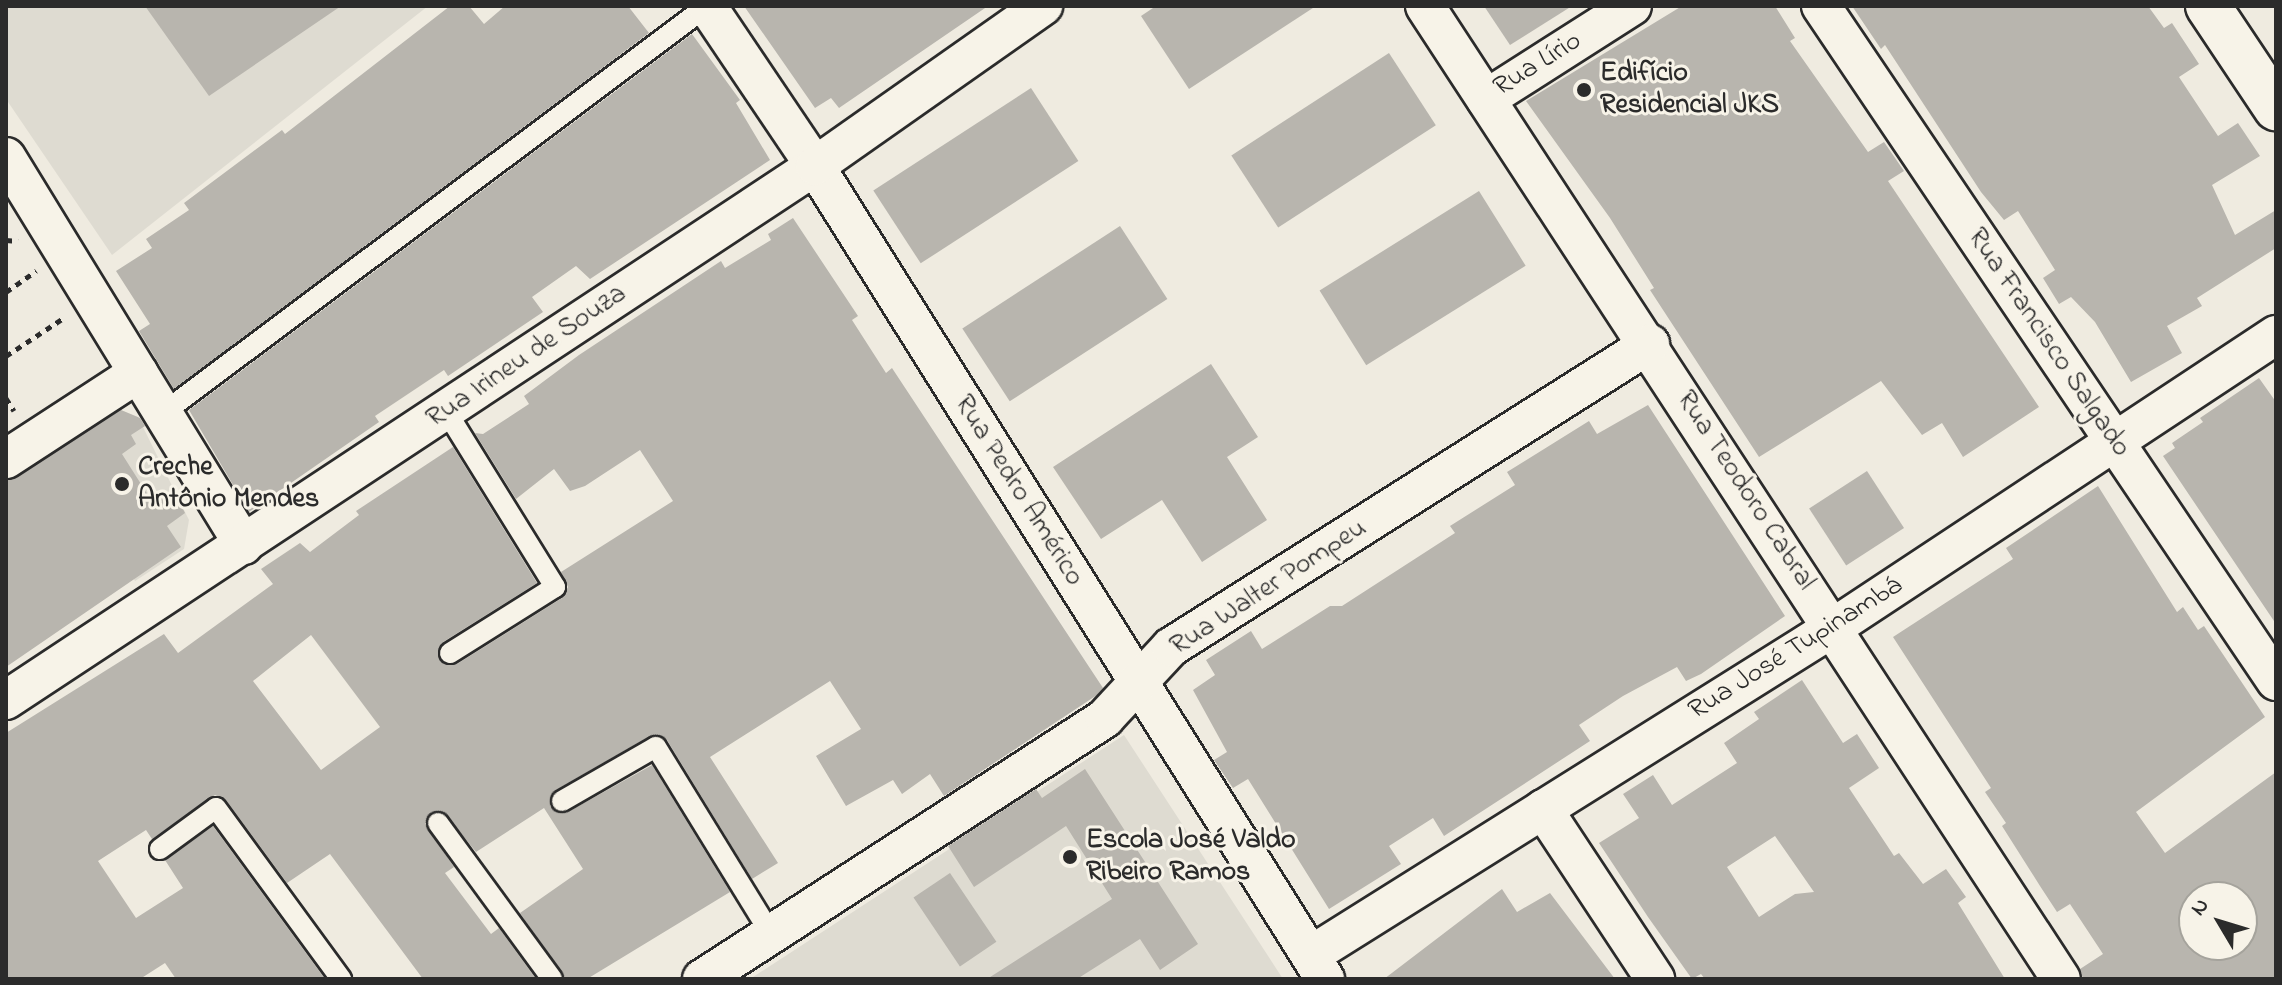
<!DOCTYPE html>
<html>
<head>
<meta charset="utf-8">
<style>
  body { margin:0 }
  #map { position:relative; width:2282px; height:985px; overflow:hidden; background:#efebe0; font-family:"Indie Flower",sans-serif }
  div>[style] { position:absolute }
  .built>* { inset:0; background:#dedbd1 }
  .building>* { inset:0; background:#b8b5ae; transform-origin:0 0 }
  .path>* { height:5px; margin-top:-2.5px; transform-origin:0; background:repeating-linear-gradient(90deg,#2b2b2b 0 6px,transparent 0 12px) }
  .roads { filter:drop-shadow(2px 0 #2b2b2b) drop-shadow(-2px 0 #2b2b2b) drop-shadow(0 2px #2b2b2b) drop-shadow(0 -2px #2b2b2b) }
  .lane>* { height:20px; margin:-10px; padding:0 10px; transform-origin:10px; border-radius:10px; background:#f7f3e8 }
  .street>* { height:38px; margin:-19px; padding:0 19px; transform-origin:19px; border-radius:19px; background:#f7f3e8 }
  .primary>* { height:44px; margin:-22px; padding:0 22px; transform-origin:22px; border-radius:22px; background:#f7f3e8 }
  .dots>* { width:22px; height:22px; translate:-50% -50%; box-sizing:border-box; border:4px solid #f7f3e8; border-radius:50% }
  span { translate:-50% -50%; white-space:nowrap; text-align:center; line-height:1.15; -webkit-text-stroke:6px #f7f3e8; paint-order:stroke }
  .street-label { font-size:28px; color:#2b2b2b }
  .poi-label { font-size:28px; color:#2b2b2b; font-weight:700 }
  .left { translate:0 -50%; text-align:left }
  .frame { position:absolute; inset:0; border:8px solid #2b2b2b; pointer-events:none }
  .north { position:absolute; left:2178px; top:881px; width:80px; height:80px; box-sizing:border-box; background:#f7f3e8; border:2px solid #a5a39c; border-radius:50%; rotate:308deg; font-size:22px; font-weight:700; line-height:32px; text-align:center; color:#2b2b2b }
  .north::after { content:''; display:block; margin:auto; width:28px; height:36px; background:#2b2b2b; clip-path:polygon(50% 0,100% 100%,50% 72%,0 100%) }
</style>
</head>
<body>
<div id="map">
  <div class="built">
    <div style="clip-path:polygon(6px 6px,428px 6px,112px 255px,6px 99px)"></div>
    <div style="clip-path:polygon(113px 407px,138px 417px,189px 520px,184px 549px,135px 581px,49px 448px)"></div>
    <div style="clip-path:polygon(1124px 735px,1283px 979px,750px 979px)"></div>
  </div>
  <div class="building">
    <div style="clip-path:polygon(145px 6px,341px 6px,209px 96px)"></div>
    <div style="clip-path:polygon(450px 6px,469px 6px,484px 24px,505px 6px,628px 6px,649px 33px,174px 389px,139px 331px,150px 324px,116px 271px,152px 248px,146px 239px,189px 210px,184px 203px,282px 130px,285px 134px)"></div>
    <div style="clip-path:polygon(744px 6px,988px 6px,839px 108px,831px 98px,815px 108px)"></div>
    <div style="clip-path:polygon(1156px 6px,1316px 6px,1189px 89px,1141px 16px)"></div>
    <div style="clip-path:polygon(1484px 6px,1572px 6px,1510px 45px)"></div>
    <div style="clip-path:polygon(1682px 6px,1775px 6px,1795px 38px,1790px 41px,1868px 152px,1884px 142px,1904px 171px,1888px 181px,2039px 407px,1963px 457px,1942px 423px,1922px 435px,1881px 381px,1759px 457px,1650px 290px,1654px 288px,1610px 218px,1526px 101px)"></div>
    <div style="clip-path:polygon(1852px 6px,2148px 6px,2164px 28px,2172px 23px,2199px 64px,2179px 77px,2218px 136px,2238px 123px,2260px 156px,2212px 185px,2235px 235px,2276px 210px,2276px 248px,2197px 298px,2202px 306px,2167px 326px,2182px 353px,2131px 382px,2095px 322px,2071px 297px,2059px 304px,2043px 278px,2055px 270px,2018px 211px,2004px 220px,1981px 192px,1885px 45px,1881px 49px)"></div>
    <div style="clip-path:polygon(692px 34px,740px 100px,736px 103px,770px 160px,590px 279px,576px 266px,532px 297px,543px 312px,448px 376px,444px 370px,375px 416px,379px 422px,249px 512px,189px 410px)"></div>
    <div style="left:1389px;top:53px;width:86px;height:188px;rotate:57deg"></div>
    <div style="left:1031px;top:88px;width:87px;height:188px;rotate:57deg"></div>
    <div style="left:1479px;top:191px;width:88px;height:188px;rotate:58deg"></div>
    <div style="clip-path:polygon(evenodd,793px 218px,858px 316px,852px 320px,886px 373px,892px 368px,1103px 688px,1097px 695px,944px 796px,930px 774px,902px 794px,893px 780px,846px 806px,816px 756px,861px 729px,830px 681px,710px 757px,778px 863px,752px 879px,667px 740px,650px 736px,556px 790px,550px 807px,568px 812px,652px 765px,730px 892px,587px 979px,565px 979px,520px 913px,583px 869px,544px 808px,476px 852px,444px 812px,431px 812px,425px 824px,454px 867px,445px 873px,491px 934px,499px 928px,536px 979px,423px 979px,330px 854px,287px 883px,226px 800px,215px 795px,152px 839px,146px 830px,98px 861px,136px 918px,183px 888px,165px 860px,213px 826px,325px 979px,176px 979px,165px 963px,140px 979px,6px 979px,6px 733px,164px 634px,178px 653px,273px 584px,261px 569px,300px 543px,310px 552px,359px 515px,356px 511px,453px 447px,537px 583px,443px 642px,440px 661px,457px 664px,562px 598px,568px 587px,561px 572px,673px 501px,640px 450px,585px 486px,570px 491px,554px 469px,516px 499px,475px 433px,483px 434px,529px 404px,524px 396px,579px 355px,721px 261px,725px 268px,771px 240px,768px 234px,793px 218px,311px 635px,380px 727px,321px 770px,253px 681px,311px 635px)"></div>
    <div style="left:1120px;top:226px;width:87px;height:188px;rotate:57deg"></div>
    <div style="clip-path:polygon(1211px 364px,1258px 437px,1227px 457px,1267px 520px,1202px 562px,1162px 500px,1101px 539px,1053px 467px)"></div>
    <div style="clip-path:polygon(2259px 378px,2276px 402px,2276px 624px,2163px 456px,2175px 448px,2172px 443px,2203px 422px,2200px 418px)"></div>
    <div style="clip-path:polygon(1648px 405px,1785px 616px,1701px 674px,1686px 681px,1677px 667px,1623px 696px,1579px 725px,1590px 741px,1444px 836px,1433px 818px,1389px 846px,1401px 864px,1329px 909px,1248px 779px,1233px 788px,1214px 760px,1227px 752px,1193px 690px,1215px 675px,1206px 660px,1251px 631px,1262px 649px,1330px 606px,1342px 606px,1455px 533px,1450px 526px,1515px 485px,1507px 472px,1589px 421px,1597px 434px)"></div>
    <div style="clip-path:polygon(121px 410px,140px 418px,145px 426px,131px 435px,136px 444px,122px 454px,153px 503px,174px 491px,185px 513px,167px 526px,181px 547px,6px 667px,6px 481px)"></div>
    <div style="left:1867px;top:471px;width:68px;height:69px;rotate:57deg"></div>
    <div style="clip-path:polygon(evenodd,2098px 486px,2177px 612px,2183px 607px,2198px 630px,2204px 626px,2265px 717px,2136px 812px,2165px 853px,2276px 772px,2276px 979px,2083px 979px,2080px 969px,2103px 954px,2070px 904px,2057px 912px,2040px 886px,2002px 826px,2006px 823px,1985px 792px,1991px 788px,1893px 637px,2013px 559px,2006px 548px,2098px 486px,2194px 897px,2242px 897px,2242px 945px,2194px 945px,2194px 897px)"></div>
    <div style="clip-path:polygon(evenodd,1802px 680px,1843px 743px,1857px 734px,1879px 768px,1849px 788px,1894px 856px,1899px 853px,1923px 884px,1946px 869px,1966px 897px,1958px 903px,2005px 979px,1705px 979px,1701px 974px,1692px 979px,1648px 917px,1599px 843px,1639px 818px,1623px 794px,1653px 775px,1672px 805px,1737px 763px,1724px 743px,1759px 719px,1754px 712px,1802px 680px,1775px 836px,1814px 892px,1795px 894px,1759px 917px,1727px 867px,1775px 836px)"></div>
    <div style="clip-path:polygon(1085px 769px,1198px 944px,1160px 970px,1140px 939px,1077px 979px,987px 979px,1112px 899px,1066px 826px,974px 887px,948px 846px,1036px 789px,1042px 798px)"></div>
    <div style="left:950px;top:873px;width:83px;height:44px;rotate:56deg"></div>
    <div style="clip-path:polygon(1502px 889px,1517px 912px,1550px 893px,1615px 979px,1384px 979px)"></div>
  </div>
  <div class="path">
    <div style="left:6px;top:240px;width:12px;rotate:5deg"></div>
    <div style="left:6px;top:292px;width:37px;rotate:-35deg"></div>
    <div style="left:6px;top:356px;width:71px;rotate:-33.5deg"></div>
    <div style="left:6px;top:398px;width:15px;rotate:58deg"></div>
  </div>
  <div class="roads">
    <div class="lane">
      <div style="left:446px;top:411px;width:207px;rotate:58.2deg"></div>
      <div style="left:555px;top:587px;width:124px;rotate:147.8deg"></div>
      <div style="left:163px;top:413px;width:679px;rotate:-36.8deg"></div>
      <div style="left:562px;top:801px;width:108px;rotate:-29.9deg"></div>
      <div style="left:656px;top:747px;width:220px;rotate:58.4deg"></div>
      <div style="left:438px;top:823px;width:193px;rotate:53.8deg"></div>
      <div style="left:160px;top:849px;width:69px;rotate:-36.2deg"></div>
      <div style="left:216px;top:808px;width:212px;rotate:53.8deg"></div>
    </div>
    <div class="street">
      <div style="left:707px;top:6px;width:193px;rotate:56deg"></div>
      <div style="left:815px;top:166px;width:960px;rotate:57.9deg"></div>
      <div style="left:1425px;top:6px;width:1162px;rotate:56.83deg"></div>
      <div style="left:1821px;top:6px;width:814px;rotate:56.02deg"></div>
      <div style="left:1486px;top:99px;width:173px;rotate:-32.5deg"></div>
      <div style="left:6px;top:157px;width:455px;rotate:58.5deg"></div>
      <div style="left:6px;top:459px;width:158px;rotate:-33.1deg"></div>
      <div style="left:6px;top:700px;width:969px;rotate:-33.43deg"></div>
      <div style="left:815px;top:166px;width:279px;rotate:-35.1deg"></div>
      <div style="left:1543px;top:809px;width:204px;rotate:56.6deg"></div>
      <div style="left:1311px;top:955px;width:617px;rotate:-32.09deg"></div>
      <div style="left:1834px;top:627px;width:530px;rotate:-33.45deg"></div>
      <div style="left:702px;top:979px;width:480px;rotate:-32.9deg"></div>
      <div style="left:1105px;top:718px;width:97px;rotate:-47.1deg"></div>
      <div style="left:1171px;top:647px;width:567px;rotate:-32.32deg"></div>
    </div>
    <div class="primary">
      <div style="left:2208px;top:6px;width:123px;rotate:56.3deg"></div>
    </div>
  </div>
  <div class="dots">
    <div style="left:1584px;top:90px;background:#2b2b2b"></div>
    <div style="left:122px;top:484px;background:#2b2b2b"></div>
    <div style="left:1070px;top:857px;background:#2b2b2b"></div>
  </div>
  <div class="street-label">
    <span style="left:1538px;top:65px;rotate:-32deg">Rua Lírio</span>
    <span style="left:2048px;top:343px;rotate:56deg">Rua Francisco Salgado</span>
    <span style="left:527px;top:357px;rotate:-34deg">Rua Irineu de Souza</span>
    <span style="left:1018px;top:491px;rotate:58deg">Rua Pedro Américo</span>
    <span style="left:1745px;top:491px;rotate:57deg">Rua Teodoro Cabral</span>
    <span style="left:1269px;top:588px;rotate:-33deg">Rua Walter Pompeu</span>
    <span style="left:1796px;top:649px;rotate:-32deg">Rua José Tupinambá</span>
  </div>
  <div class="poi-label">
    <span class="left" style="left:1600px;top:90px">Edifício<br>Residencial JKS</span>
    <span class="left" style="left:138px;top:484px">Creche<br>Antônio Mendes</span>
    <span class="left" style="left:1086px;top:857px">Escola José Valdo<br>Ribeiro Ramos</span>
  </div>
  <div class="frame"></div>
  <div class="north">N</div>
</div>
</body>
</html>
